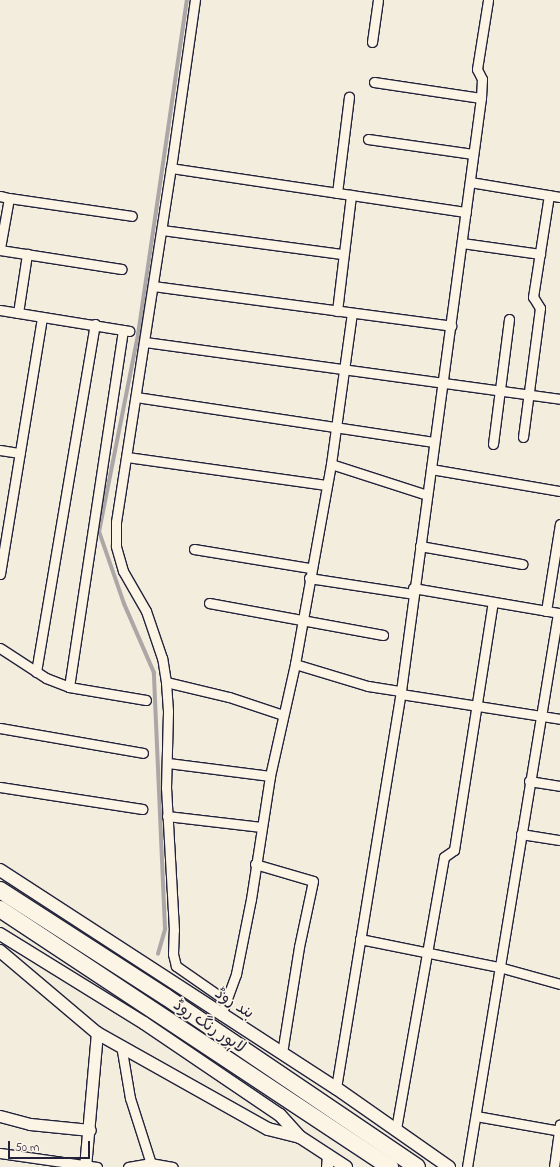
<!DOCTYPE html>
<html>
<head>
<meta charset="utf-8">
<style>
  body { margin:0 }
  #map { position:relative; width:560px; height:1167px; overflow:hidden; background:#f3edde; font-family:"Indie Flower","Playpen Sans Arabic",sans-serif }
  div>[style] { position:absolute }
  .stream>* { height:3.5px; margin:-1.75px; padding:0 1.75px; transform-origin:1.75px; border-radius:1.75px; background:#aca7a6 }
  .roads { filter:drop-shadow(1px 0 #22223b) drop-shadow(-1px 0 #22223b) drop-shadow(0 1px #22223b) drop-shadow(0 -1px #22223b) }
  .minor>* { height:9px; margin:-4.5px; padding:0 4.5px; transform-origin:4.5px; border-radius:4.5px; background:#fcf5e5 }
  .tertiary>* { height:11px; margin:-5.5px; padding:0 5.5px; transform-origin:5.5px; border-radius:5.5px; background:#fcf5e5 }
  .secondary>* { height:12px; margin:-6px; padding:0 6px; transform-origin:6px; border-radius:6px; background:#fcf5e5 }
  .motorway>* { height:16px; margin:-8px; padding:0 8px; transform-origin:8px; border-radius:8px; background:#fcf5e5 }
  span { translate:-50% -50%; white-space:nowrap; text-align:center; line-height:1.15; -webkit-text-stroke:3.5px #fcf5e5; paint-order:stroke }
  .street-label { font-size:16px; color:#22223b }
  .scale { position:absolute; left:8px; top:1141px; width:82px; height:18px; box-sizing:border-box; border:2px solid #22223b; border-top:0; padding-left:5px; font-size:12px; line-height:14px; white-space:nowrap; color:#22223b; -webkit-text-stroke:3px #fcf5e5; paint-order:stroke }
</style>
</head>
<body>
<div id="map">
  <div class="stream">
    <div style="left:158px;top:954px;width:26px;rotate:-74deg"></div>
    <div style="left:165px;top:929px;width:256px;rotate:-92.5deg"></div>
    <div style="left:154px;top:673px;width:75px;rotate:-113.5deg"></div>
    <div style="left:124px;top:604px;width:76px;rotate:-109.1deg"></div>
    <div style="left:99px;top:532px;width:201px;rotate:-78.8deg"></div>
    <div style="left:138px;top:335px;width:339px;rotate:-81.7deg"></div>
  </div>
  <div class="roads">
    <div class="minor">
      <div style="left:372px;top:42px;width:42px;rotate:-81.9deg"></div>
      <div style="left:374px;top:82px;width:108px;rotate:8.5deg"></div>
      <div style="left:368px;top:139px;width:106px;rotate:8.1deg"></div>
      <div style="left:171px;top:168px;width:170px;rotate:-81.9deg"></div>
      <div style="left:470px;top:182px;width:91px;rotate:9.5deg"></div>
      <div style="left:337px;top:193px;width:97px;rotate:-82.9deg"></div>
      <div style="left:0;top:196px;width:9px;rotate:13deg"></div>
      <div style="left:9px;top:198px;width:51px;rotate:100.2deg"></div>
      <div style="left:9px;top:198px;width:124px;rotate:8.3deg"></div>
      <div style="left:162px;top:230px;width:183px;rotate:7.6deg"></div>
      <div style="left:462px;top:243px;width:79px;rotate:8deg"></div>
      <div style="left:0;top:250px;width:123px;rotate:8.9deg"></div>
      <div style="left:153px;top:286px;width:301px;rotate:7.6deg"></div>
      <div style="left:0;top:310px;width:131px;rotate:9.2deg"></div>
      <div style="left:337px;top:311px;width:117px;rotate:-83.1deg"></div>
      <div style="left:18px;top:313px;width:60px;rotate:-81.3deg"></div>
      <div style="left:145px;top:342px;width:419px;rotate:7.8deg"></div>
      <div style="left:136px;top:397px;width:301px;rotate:8.6deg"></div>
      <div style="left:523px;top:437px;width:130px;rotate:-82.5deg"></div>
      <div style="left:540px;top:308px;width:13px;rotate:-122deg"></div>
      <div style="left:533px;top:297px;width:103px;rotate:-81.1deg"></div>
      <div style="left:493px;top:444px;width:126px;rotate:-82.7deg"></div>
      <div style="left:0;top:450px;width:20px;rotate:9deg"></div>
      <div style="left:127px;top:457px;width:201px;rotate:8deg"></div>
      <div style="left:331px;top:464px;width:101px;rotate:17.9deg"></div>
      <div style="left:431px;top:469px;width:131px;rotate:9.7deg"></div>
      <div style="left:420px;top:546px;width:104px;rotate:10deg"></div>
      <div style="left:194px;top:549px;width:118px;rotate:9.3deg"></div>
      <div style="left:0;top:574px;width:260px;rotate:-80.7deg"></div>
      <div style="left:309px;top:578px;width:105px;rotate:8.7deg"></div>
      <div style="left:413px;top:588px;width:149px;rotate:9.7deg"></div>
      <div style="left:209px;top:603px;width:177px;rotate:10.4deg"></div>
      <div style="left:546px;top:611px;width:88px;rotate:-80.9deg"></div>
      <div style="left:0;top:648px;width:55px;rotate:33.1deg"></div>
      <div style="left:46px;top:678px;width:25px;rotate:21deg"></div>
      <div style="left:69px;top:687px;width:361px;rotate:-81.4deg"></div>
      <div style="left:295px;top:664px;width:76px;rotate:16.8deg"></div>
      <div style="left:368px;top:686px;width:33px;rotate:9deg"></div>
      <div style="left:36px;top:672px;width:353px;rotate:-80.4deg"></div>
      <div style="left:166px;top:682px;width:65px;rotate:13.4deg"></div>
      <div style="left:229px;top:697px;width:57px;rotate:18.4deg"></div>
      <div style="left:69px;top:687px;width:78px;rotate:9.6deg"></div>
      <div style="left:401px;top:694px;width:161px;rotate:8.9deg"></div>
      <div style="left:0;top:728px;width:145px;rotate:9.9deg"></div>
      <div style="left:168px;top:763px;width:103px;rotate:7.3deg"></div>
      <div style="left:529px;top:781px;width:31px;rotate:9deg"></div>
      <div style="left:0;top:787px;width:144px;rotate:8.8deg"></div>
      <div style="left:167px;top:816px;width:95px;rotate:6.7deg"></div>
      <div style="left:521px;top:834px;width:39px;rotate:9deg"></div>
      <div style="left:255px;top:864px;width:60px;rotate:16.3deg"></div>
      <div style="left:313px;top:881px;width:67px;rotate:102deg"></div>
      <div style="left:299px;top:947px;width:107px;rotate:99.1deg"></div>
      <div style="left:360px;top:939px;width:142px;rotate:11.4deg"></div>
      <div style="left:499px;top:967px;width:63px;rotate:15.6deg"></div>
      <div style="left:225px;top:1000px;width:60px;rotate:-145.2deg"></div>
      <div style="left:176px;top:966px;width:12px;rotate:-104deg"></div>
      <div style="left:173px;top:954px;width:24px;rotate:-88deg"></div>
      <div style="left:174px;top:930px;width:142px;rotate:-93.2deg"></div>
      <div style="left:166px;top:788px;width:77px;rotate:-88.5deg"></div>
      <div style="left:168px;top:711px;width:29px;rotate:-94deg"></div>
      <div style="left:166px;top:682px;width:24px;rotate:-99deg"></div>
      <div style="left:162px;top:658px;width:50px;rotate:-108.8deg"></div>
      <div style="left:146px;top:611px;width:46px;rotate:-119.9deg"></div>
      <div style="left:123px;top:571px;width:26px;rotate:-106deg"></div>
      <div style="left:116px;top:546px;width:24px;rotate:-90deg"></div>
      <div style="left:116px;top:522px;width:358px;rotate:-81.2deg"></div>
      <div style="left:171px;top:168px;width:298px;rotate:8.5deg"></div>
      <div style="left:221px;top:1015px;width:44px;rotate:-69.9deg"></div>
      <div style="left:236px;top:974px;width:76px;rotate:-78.7deg"></div>
      <div style="left:251px;top:899px;width:124px;rotate:-81.2deg"></div>
      <div style="left:270px;top:776px;width:115px;rotate:-77.4deg"></div>
      <div style="left:295px;top:664px;width:203px;rotate:-79.8deg"></div>
      <div style="left:331px;top:464px;width:152px;rotate:-82.1deg"></div>
      <div style="left:121px;top:1045px;width:54px;rotate:80.4deg"></div>
      <div style="left:130px;top:1098px;width:72px;rotate:72.3deg"></div>
      <div style="left:336px;top:1088px;width:402px;rotate:-80.7deg"></div>
      <div style="left:401px;top:691px;width:598px;rotate:-82.32deg"></div>
      <div style="left:481px;top:98px;width:19px;rotate:-87deg"></div>
      <div style="left:482px;top:79px;width:11px;rotate:-117deg"></div>
      <div style="left:477px;top:69px;width:70px;rotate:-80.9deg"></div>
      <div style="left:476px;top:1116px;width:85px;rotate:10.1deg"></div>
      <div style="left:396px;top:1129px;width:276px;rotate:-80deg"></div>
      <div style="left:444px;top:857px;width:12px;rotate:-35deg"></div>
      <div style="left:454px;top:850px;width:251px;rotate:-81.1deg"></div>
      <div style="left:0;top:1153px;width:98px;rotate:8.2deg"></div>
      <div style="left:128px;top:1167px;width:22px;rotate:-10deg"></div>
      <div style="left:150px;top:1163px;width:23px;rotate:10deg"></div>
      <div style="left:467px;top:1167px;width:561px;rotate:-80.67deg"></div>
      <div style="left:554px;top:1167px;width:43px;rotate:-82.1deg"></div>
    </div>
    <div class="tertiary">
      <div style="left:0;top:1116px;width:31px;rotate:15deg"></div>
      <div style="left:30px;top:1124px;width:60px;rotate:5.7deg"></div>
      <div style="left:85px;top:1167px;width:135px;rotate:-84.9deg"></div>
      <div style="left:327px;top:1167px;width:12px;rotate:-85deg"></div>
    </div>
    <div class="secondary">
      <div style="left:0;top:870px;width:401px;rotate:33deg"></div>
      <div style="left:336px;top:1088px;width:138px;rotate:35deg"></div>
      <div style="left:0;top:934px;width:169px;rotate:31.7deg"></div>
      <div style="left:144px;top:1023px;width:164px;rotate:34.1deg"></div>
      <div style="left:280px;top:1115px;width:30px;rotate:48deg"></div>
      <div style="left:300px;top:1137px;width:55px;rotate:33.1deg"></div>
      <div style="left:0;top:951px;width:127px;rotate:40.2deg"></div>
      <div style="left:97px;top:1033px;width:196px;rotate:29.3deg"></div>
      <div style="left:268px;top:1129px;width:33px;rotate:14deg"></div>
    </div>
    <div class="motorway">
      <div style="left:0;top:890px;width:197px;rotate:32.8deg"></div>
      <div style="left:166px;top:997px;width:303px;rotate:34.1deg"></div>
      <div style="left:0;top:909px;width:468px;rotate:33.5deg"></div>
    </div>
  </div>
  <div class="street-label">
    <span style="left:234px;top:1004px;rotate:33deg">بند روڈ</span>
    <span style="left:209px;top:1027px;rotate:34deg">لاہور رنگ روڈ</span>
  </div>
  <div class="scale">50 m</div>
</div>
</body>
</html>
